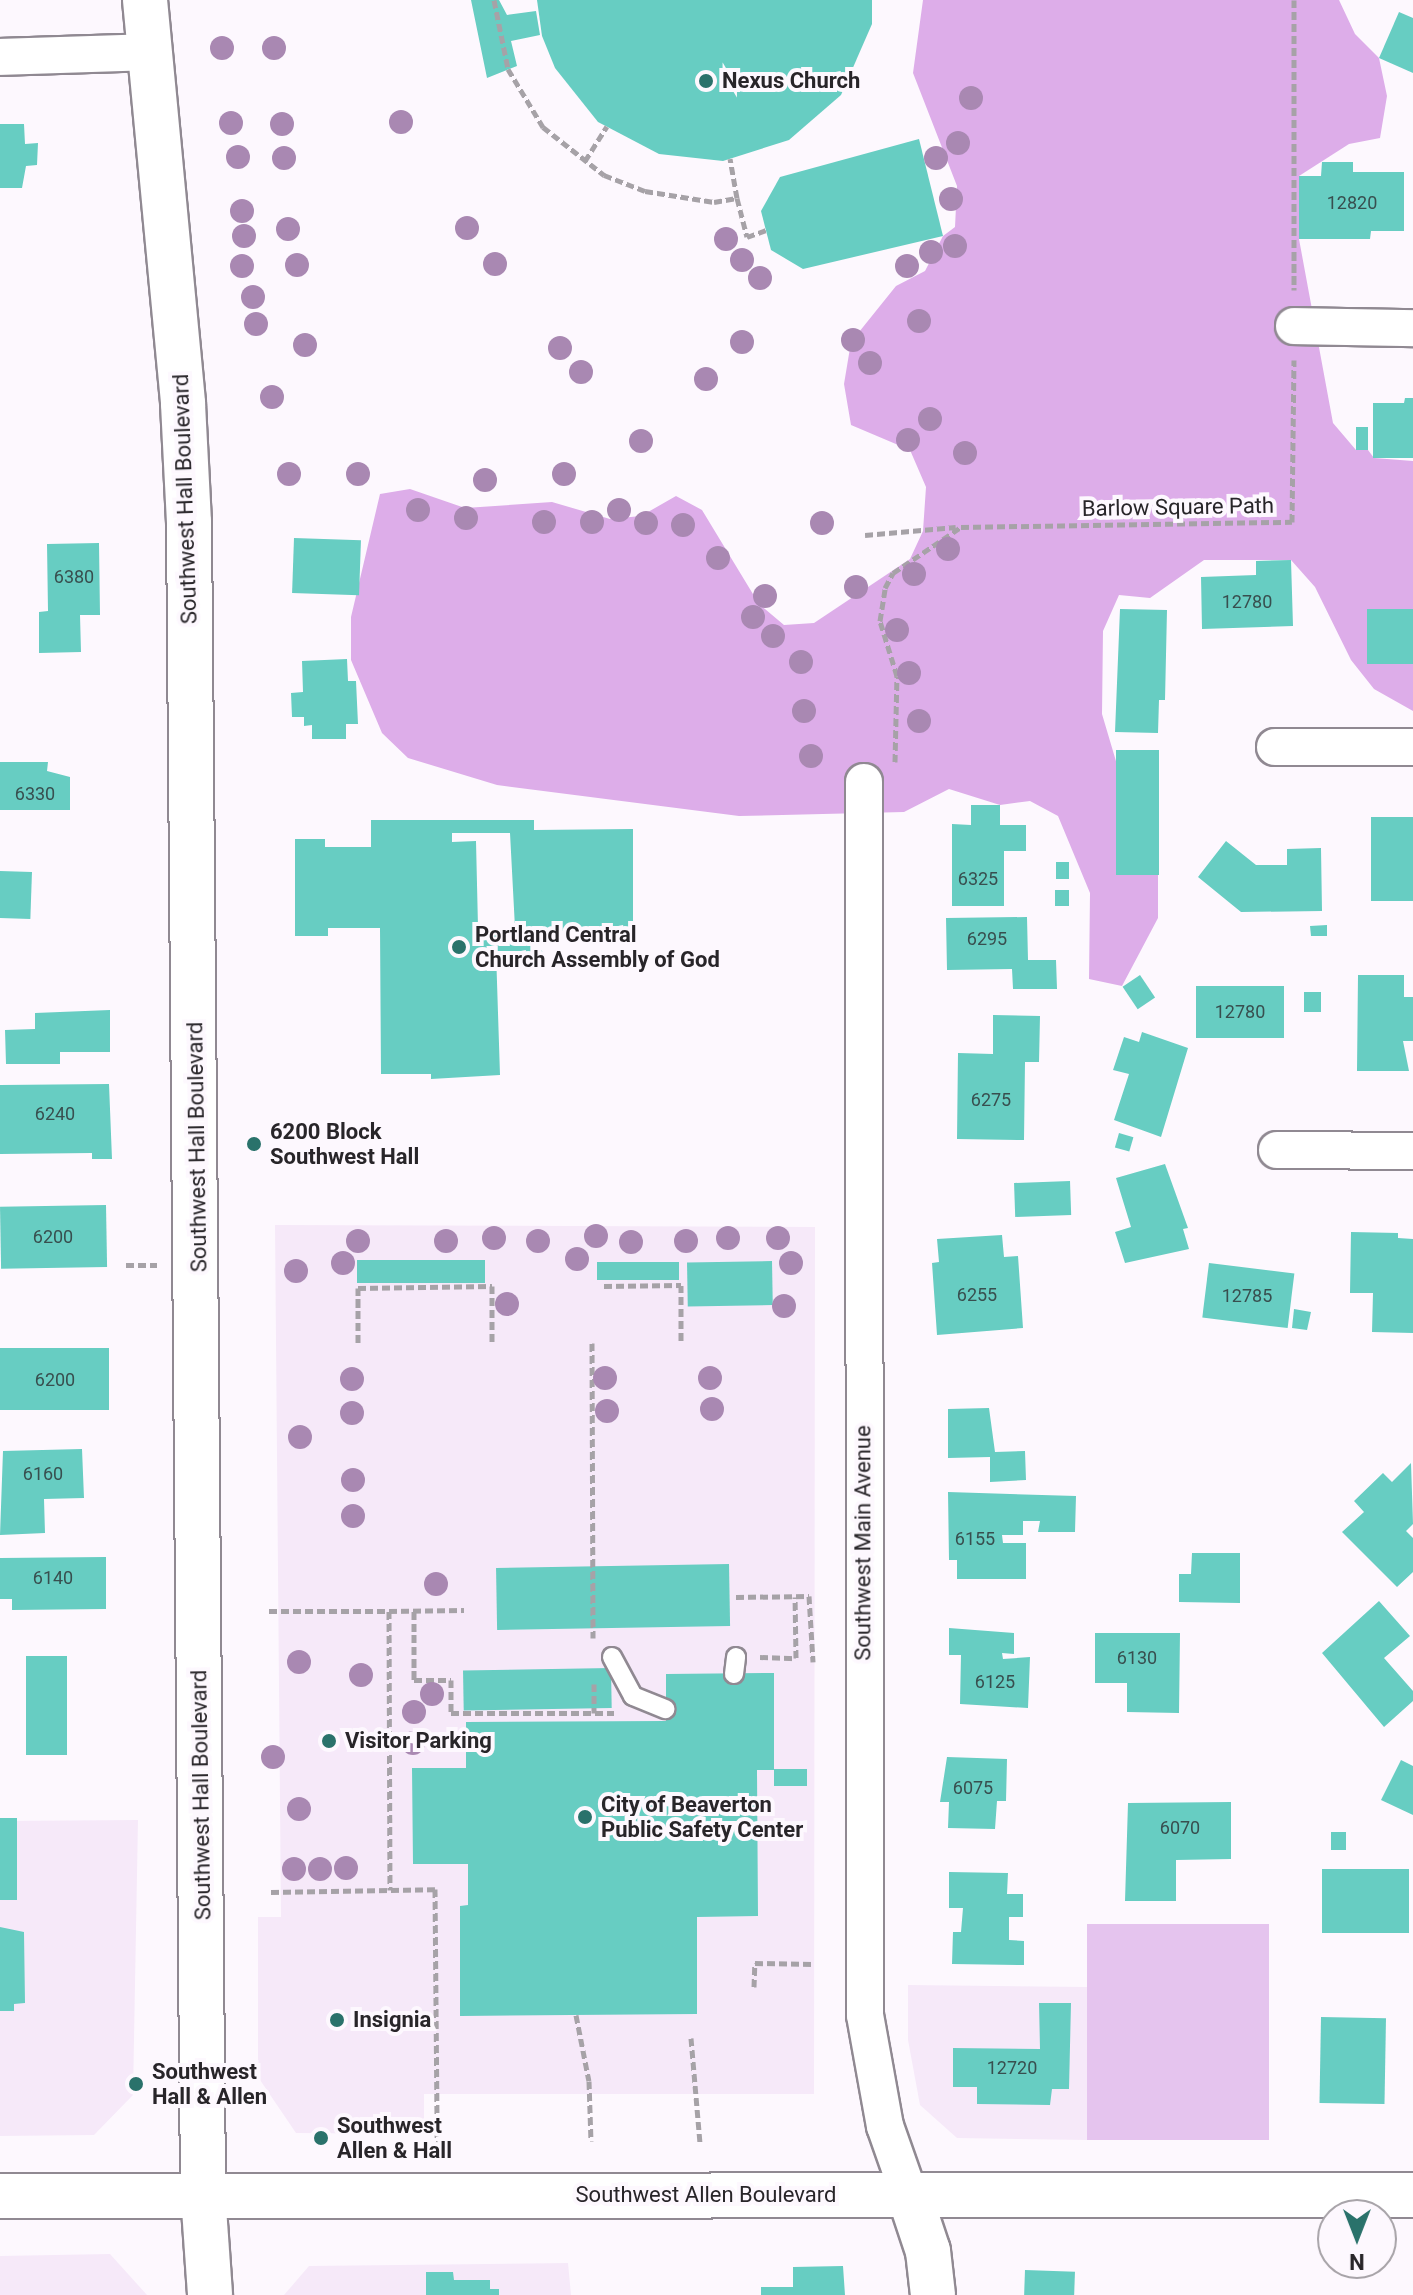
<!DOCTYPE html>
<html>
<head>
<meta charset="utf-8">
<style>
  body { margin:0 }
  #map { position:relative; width:1413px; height:2295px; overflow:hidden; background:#fdf8fe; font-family:Roboto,sans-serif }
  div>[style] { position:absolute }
  .built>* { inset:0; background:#f6e9f9 }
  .green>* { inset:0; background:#e5c4ee; transform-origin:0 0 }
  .forest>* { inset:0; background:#ddade9 }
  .building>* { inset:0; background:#67cdc2; transform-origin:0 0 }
  .path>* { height:5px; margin-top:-2.5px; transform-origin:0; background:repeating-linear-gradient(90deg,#a6a2a7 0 8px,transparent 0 12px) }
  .roads { filter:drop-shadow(2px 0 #908992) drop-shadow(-2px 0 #908992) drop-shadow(0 2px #908992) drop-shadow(0 -2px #908992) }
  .service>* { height:18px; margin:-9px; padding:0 9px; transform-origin:9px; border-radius:9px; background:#fff }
  .minor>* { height:36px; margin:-18px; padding:0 18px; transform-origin:18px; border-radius:18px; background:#fff }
  .tertiary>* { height:44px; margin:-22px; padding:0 22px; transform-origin:22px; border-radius:22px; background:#fff }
  .secondary>* { height:44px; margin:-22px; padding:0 22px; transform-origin:22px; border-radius:22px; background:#fff }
  .trees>* { width:24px; height:24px; margin:-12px; border-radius:50%; background:#a988b2 }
  .dots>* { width:22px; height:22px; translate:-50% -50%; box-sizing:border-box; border:4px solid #fdf8fe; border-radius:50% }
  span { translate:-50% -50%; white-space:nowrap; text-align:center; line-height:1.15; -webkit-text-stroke:8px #fdf8fe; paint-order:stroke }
  .number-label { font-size:18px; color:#384f4f }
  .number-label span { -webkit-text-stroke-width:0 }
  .poi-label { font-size:22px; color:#282529; font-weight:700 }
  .left { translate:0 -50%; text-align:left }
  .street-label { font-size:22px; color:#282529 }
  .north { position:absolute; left:1317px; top:2199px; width:80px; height:80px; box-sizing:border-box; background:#fdf8fe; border:2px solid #a8a4a9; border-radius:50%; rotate:180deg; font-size:22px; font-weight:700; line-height:32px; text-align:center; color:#282529 }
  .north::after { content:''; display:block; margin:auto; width:28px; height:36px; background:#2a726b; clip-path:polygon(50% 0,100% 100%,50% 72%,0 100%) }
</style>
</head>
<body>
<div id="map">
  <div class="built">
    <div style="clip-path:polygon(275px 1225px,815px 1227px,814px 2094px,424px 2094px,424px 2134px,296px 2133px,258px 2077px,258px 1917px,281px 1917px)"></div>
    <div style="clip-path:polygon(138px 1820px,133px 2095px,94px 2135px,0 2136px,0 1821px)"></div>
    <div style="clip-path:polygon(908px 1985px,1087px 1987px,1088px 2140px,957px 2138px,920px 2105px,908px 2040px)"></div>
    <div style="clip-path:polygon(110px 2254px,147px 2295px,0 2295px,0 2256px)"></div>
    <div style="clip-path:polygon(568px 2263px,571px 2295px,284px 2295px,309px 2266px)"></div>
  </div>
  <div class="green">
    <div style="left:1087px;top:1924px;width:182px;height:216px"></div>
  </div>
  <div class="forest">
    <div style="clip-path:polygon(923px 0,1339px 0,1355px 34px,1379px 58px,1387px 96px,1380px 138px,1349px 144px,1299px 176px,1299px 239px,1333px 423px,1356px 450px,1368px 450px,1374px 458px,1413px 461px,1413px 711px,1374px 689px,1351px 660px,1315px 587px,1291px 560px,1204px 560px,1150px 598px,1119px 595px,1103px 631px,1102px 714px,1118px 768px,1156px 832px,1158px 874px,1158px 918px,1122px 986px,1089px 979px,1090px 893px,1058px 816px,1030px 801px,1000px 805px,949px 789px,904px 812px,739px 816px,497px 785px,408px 758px,382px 733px,351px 660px,351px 617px,380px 494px,410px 489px,465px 508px,552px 502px,610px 519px,641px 516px,676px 496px,702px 510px,759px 604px,784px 625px,814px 623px,910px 559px,923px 531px,926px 487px,910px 450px,851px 425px,844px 384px,851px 342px,896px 286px,925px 271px,943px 236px,955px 227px,957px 186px,913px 73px)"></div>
  </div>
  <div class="building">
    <div style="clip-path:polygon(471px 0,499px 0,507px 15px,536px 11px,540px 35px,511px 41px,517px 66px,487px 78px)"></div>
    <div style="clip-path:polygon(537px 0,872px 0,872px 24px,841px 95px,789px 140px,723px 161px,659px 154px,598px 122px,555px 68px,542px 36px)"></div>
    <div style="clip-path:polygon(1399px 12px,1413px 18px,1413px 73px,1379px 58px)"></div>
    <div style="clip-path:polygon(0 124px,24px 124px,25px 144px,38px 143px,37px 165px,26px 166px,22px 188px,0 188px)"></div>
    <div style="clip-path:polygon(919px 139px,943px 236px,803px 269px,771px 250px,761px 211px,780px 177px)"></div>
    <div style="clip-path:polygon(1322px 162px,1353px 162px,1353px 172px,1404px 172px,1404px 231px,1371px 231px,1370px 239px,1299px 239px,1299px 176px,1321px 176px)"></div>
    <div style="clip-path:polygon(1405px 398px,1413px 398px,1413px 458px,1373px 458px,1373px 403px,1404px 403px)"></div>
    <div style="left:1356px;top:427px;width:12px;height:23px"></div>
    <div style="left:294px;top:538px;width:67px;height:55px;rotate:2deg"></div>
    <div style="clip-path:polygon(99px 543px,100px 615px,80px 615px,81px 652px,39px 653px,39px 612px,48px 611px,47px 544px)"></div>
    <div style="clip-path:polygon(1291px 560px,1293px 626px,1202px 629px,1201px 577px,1256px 575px,1256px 561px)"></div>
    <div style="clip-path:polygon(1120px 609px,1167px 610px,1165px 700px,1159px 700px,1158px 733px,1115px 732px)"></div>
    <div style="left:1367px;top:609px;width:46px;height:55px"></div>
    <div style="clip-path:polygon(347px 659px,348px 681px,356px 681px,358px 724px,346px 724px,346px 739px,312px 739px,312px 725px,304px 726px,304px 717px,292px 717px,291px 693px,303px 692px,302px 661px)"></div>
    <div style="left:1116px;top:750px;width:43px;height:125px"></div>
    <div style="clip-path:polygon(0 762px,48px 762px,47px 771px,70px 777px,70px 810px,0 810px)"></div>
    <div style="clip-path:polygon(971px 805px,1000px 805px,1000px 825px,1026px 825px,1026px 851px,1004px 851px,1004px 906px,952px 906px,952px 824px,971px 825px)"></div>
    <div style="left:1413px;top:817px;width:84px;height:42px;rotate:90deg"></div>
    <div style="clip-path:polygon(evenodd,371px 820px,534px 820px,534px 830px,633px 829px,633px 931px,533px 931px,533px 942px,546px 955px,534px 967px,518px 951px,496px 951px,500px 1075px,431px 1079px,431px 1074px,381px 1074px,380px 928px,328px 928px,328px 936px,295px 936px,295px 839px,325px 839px,325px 847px,371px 847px,371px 820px,452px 833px,510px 833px,515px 928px,478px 927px,476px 841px,452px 842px,452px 833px)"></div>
    <div style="clip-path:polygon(1226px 841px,1256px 865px,1287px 865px,1287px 849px,1321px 848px,1322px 911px,1241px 912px,1198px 877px)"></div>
    <div style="left:1056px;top:862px;width:13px;height:17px"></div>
    <div style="left:0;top:871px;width:32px;height:47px;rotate:2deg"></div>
    <div style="left:1055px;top:890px;width:14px;height:16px"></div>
    <div style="clip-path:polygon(1027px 917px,1028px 960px,1056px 960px,1057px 989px,1013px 989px,1012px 969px,947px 970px,946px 918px)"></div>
    <div style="clip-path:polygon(1327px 925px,1327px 936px,1311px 936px,1310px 926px)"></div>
    <div style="left:1140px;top:975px;width:27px;height:21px;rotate:56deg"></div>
    <div style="clip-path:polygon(1358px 975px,1404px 975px,1404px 997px,1413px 997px,1413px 1041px,1403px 1041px,1409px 1071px,1357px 1071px)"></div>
    <div style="left:1284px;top:986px;width:52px;height:88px;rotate:90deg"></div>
    <div style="left:1304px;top:992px;width:17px;height:20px"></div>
    <div style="clip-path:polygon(110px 1010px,110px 1052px,60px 1052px,60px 1064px,6px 1064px,5px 1030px,35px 1029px,35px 1013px)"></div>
    <div style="clip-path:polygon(993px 1015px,1040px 1016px,1039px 1062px,1025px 1062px,1024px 1140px,957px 1139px,958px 1053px,993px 1054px)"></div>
    <div style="clip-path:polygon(1142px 1032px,1188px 1048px,1161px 1137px,1114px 1120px,1129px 1074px,1113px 1070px,1124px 1037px,1139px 1042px)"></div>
    <div style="clip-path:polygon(109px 1084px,112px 1159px,92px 1159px,92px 1153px,0 1154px,0 1085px)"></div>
    <div style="left:1119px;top:1133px;width:15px;height:15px;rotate:16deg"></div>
    <div style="clip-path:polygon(1165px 1164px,1188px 1228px,1183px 1229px,1189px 1249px,1125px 1263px,1115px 1232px,1131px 1227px,1116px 1178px)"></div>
    <div style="left:1070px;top:1181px;width:34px;height:56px;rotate:88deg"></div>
    <div style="left:106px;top:1205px;width:62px;height:106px;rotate:89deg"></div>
    <div style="clip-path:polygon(1351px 1232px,1398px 1233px,1398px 1238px,1413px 1239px,1413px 1333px,1372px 1332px,1373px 1293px,1350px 1293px)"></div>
    <div style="clip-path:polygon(1002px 1235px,1004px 1257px,1018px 1256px,1023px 1328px,937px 1335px,932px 1263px,939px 1262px,937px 1239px)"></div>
    <div style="left:485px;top:1260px;width:23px;height:128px;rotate:90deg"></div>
    <div style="left:772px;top:1261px;width:44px;height:85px;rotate:89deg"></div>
    <div style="left:597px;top:1262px;width:82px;height:18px"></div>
    <div style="left:1209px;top:1263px;width:86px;height:55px;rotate:7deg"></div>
    <div style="clip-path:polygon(1294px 1309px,1311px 1312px,1307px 1330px,1292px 1328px)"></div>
    <div style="left:109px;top:1348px;width:62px;height:109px;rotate:90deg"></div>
    <div style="clip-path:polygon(989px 1408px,995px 1452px,1025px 1451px,1026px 1480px,990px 1482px,990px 1457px,948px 1458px,948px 1409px)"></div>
    <div style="clip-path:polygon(82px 1449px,84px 1498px,44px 1499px,45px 1533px,0 1535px,3px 1451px)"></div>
    <div style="clip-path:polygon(1411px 1463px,1413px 1524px,1406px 1531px,1413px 1538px,1413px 1572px,1397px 1587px,1342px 1532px,1364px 1512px,1354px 1501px,1383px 1473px,1392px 1482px)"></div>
    <div style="clip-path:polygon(948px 1492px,1076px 1496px,1075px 1532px,1038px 1532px,1040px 1521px,1023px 1521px,1023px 1535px,1002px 1535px,1003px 1543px,1026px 1543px,1026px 1579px,957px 1579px,957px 1560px,949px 1560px)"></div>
    <div style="clip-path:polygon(1192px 1553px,1240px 1553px,1240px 1603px,1179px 1602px,1179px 1574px,1191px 1574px)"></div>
    <div style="clip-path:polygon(106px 1557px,106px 1609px,12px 1610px,12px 1599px,0 1599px,0 1558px)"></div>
    <div style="left:729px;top:1564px;width:62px;height:233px;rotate:89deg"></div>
    <div style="clip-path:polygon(1379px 1601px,1410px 1636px,1384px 1658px,1413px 1691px,1413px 1701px,1384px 1727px,1322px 1653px)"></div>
    <div style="clip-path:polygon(949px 1628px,1014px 1633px,1014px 1654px,1002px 1653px,1003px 1659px,1030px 1657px,1028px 1708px,960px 1704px,961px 1655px,949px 1655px)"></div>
    <div style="clip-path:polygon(1095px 1633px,1180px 1633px,1179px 1713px,1127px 1712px,1127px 1683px,1095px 1683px)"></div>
    <div style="left:26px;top:1656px;width:41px;height:99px"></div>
    <div style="left:611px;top:1668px;width:40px;height:148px;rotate:89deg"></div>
    <div style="clip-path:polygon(774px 1673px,774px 1770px,757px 1770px,758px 1916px,697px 1917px,697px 2014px,460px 2016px,460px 1906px,468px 1905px,468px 1864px,413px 1864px,412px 1768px,466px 1768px,466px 1722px,666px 1721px,666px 1674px)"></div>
    <div style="clip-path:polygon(947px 1757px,1007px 1759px,1006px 1801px,997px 1801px,995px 1829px,948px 1828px,949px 1802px,940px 1802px)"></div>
    <div style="clip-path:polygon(1401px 1760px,1413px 1766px,1413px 1815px,1381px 1800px)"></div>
    <div style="left:807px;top:1769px;width:17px;height:33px;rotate:90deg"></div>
    <div style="clip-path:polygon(1231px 1802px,1231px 1859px,1176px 1860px,1176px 1901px,1125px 1901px,1128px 1803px)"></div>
    <div style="left:0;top:1818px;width:17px;height:82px"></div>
    <div style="left:1331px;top:1832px;width:15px;height:18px"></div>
    <div style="left:1322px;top:1869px;width:87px;height:64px"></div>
    <div style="clip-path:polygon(949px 1872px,1008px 1873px,1007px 1894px,1023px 1894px,1023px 1917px,1009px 1917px,1009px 1940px,1024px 1941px,1024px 1965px,952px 1964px,953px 1932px,961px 1932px,963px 1908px,949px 1908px)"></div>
    <div style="clip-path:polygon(0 1927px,24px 1932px,25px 2003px,14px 2004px,14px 2011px,0 2011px)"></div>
    <div style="clip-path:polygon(1039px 2003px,1071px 2003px,1069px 2089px,1052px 2089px,1050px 2105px,977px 2104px,977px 2087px,953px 2087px,953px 2048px,1040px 2049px)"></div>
    <div style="left:1321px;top:2017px;width:65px;height:86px;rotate:1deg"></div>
    <div style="clip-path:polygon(843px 2266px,845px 2295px,761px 2295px,761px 2287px,793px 2287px,793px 2267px)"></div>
    <div style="left:1025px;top:2270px;width:50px;height:25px;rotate:2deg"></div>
    <div style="clip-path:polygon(426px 2272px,453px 2272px,454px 2280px,490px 2280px,490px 2289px,499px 2289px,499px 2295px,426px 2295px)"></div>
  </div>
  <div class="path">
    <div style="left:494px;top:0;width:70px;rotate:78.5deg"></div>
    <div style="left:508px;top:69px;width:68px;rotate:58.9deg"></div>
    <div style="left:543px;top:127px;width:78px;rotate:38.2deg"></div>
    <div style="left:604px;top:175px;width:44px;rotate:21.3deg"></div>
    <div style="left:645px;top:191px;width:70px;rotate:9.1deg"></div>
    <div style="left:714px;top:202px;width:23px;rotate:-10deg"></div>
    <div style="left:737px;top:198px;width:40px;rotate:-100deg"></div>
    <div style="left:1294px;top:0;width:290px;rotate:90deg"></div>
    <div style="left:585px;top:161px;width:41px;rotate:-57.8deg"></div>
    <div style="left:737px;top:198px;width:40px;rotate:75.6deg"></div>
    <div style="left:747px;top:237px;width:20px;rotate:-20deg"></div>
    <div style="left:865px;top:535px;width:91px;rotate:-5deg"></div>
    <div style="left:895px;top:762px;width:86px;rotate:-88.7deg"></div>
    <div style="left:897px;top:676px;width:58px;rotate:-107.2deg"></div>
    <div style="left:880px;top:621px;width:33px;rotate:-81deg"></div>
    <div style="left:885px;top:588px;width:17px;rotate:-62deg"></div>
    <div style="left:893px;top:573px;width:82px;rotate:-34.1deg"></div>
    <div style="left:961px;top:527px;width:331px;rotate:-0.9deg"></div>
    <div style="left:1292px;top:522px;width:162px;rotate:-89.3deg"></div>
    <div style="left:126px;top:1265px;width:31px"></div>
    <div style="left:604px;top:1286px;width:77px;rotate:-0.7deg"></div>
    <div style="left:681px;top:1285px;width:58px;rotate:90deg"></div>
    <div style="left:358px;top:1343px;width:55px;rotate:-90deg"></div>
    <div style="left:358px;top:1288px;width:134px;rotate:-0.9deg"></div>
    <div style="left:492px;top:1286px;width:57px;rotate:90deg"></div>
    <div style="left:592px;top:1343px;width:295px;rotate:89.8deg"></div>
    <div style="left:736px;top:1597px;width:73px;rotate:-0.8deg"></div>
    <div style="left:809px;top:1596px;width:66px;rotate:86.5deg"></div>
    <div style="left:269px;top:1611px;width:120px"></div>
    <div style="left:389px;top:1611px;width:279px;rotate:89.8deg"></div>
    <div style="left:389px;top:1611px;width:75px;rotate:-0.8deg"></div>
    <div style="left:414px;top:1611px;width:69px;rotate:90deg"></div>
    <div style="left:414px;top:1680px;width:37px"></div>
    <div style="left:451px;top:1680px;width:33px;rotate:90deg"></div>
    <div style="left:451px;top:1713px;width:163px"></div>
    <div style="left:760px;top:1657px;width:36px;rotate:2deg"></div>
    <div style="left:796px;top:1658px;width:61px;rotate:-90.9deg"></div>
    <div style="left:594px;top:1684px;width:29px;rotate:90deg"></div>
    <div style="left:271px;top:1892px;width:164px;rotate:-1deg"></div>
    <div style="left:435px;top:1889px;width:253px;rotate:89.5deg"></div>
    <div style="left:754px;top:1987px;width:24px;rotate:-88deg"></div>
    <div style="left:755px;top:1963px;width:58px;rotate:1deg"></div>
    <div style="left:576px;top:2015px;width:67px;rotate:78.9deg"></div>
    <div style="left:589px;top:2081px;width:60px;rotate:88.1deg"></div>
    <div style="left:691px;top:2038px;width:104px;rotate:85.1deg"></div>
  </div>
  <div class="roads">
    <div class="service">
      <div style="left:612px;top:1657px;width:44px;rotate:61.7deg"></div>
      <div style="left:633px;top:1696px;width:35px;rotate:22deg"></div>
      <div style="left:734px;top:1674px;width:17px;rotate:-83deg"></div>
    </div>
    <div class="minor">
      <div style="left:0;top:57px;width:151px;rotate:-1.9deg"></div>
      <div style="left:1294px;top:326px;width:119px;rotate:1deg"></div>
      <div style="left:1275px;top:747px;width:138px"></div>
      <div style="left:864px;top:782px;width:1233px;rotate:89.95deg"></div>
      <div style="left:865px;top:2015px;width:113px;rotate:79.8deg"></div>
      <div style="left:885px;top:2126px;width:72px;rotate:70.6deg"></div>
      <div style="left:1277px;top:1150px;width:136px;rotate:0.4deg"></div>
    </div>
    <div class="tertiary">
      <div style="left:909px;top:2194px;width:60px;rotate:71.6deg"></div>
      <div style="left:928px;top:2251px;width:44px;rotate:83.5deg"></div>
    </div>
    <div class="secondary">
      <div style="left:145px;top:0;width:406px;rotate:84.6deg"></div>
      <div style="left:183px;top:404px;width:118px;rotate:87.1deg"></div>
      <div style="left:189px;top:522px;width:1672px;rotate:89.52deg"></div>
      <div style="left:203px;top:2194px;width:101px;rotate:86deg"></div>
      <div style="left:0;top:2196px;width:1413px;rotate:-0.04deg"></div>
    </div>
  </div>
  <div class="trees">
    <div style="left:222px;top:48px"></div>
    <div style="left:274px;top:48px"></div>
    <div style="left:971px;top:98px"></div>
    <div style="left:401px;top:122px"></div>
    <div style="left:231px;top:123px"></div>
    <div style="left:282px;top:124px"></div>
    <div style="left:958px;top:143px"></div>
    <div style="left:238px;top:157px"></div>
    <div style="left:284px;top:158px"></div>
    <div style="left:936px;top:158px"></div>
    <div style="left:951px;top:199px"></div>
    <div style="left:242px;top:211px"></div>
    <div style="left:467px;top:228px"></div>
    <div style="left:288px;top:229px"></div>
    <div style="left:244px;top:236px"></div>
    <div style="left:726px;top:239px"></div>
    <div style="left:955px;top:246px"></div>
    <div style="left:931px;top:252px"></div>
    <div style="left:742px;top:260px"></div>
    <div style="left:495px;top:264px"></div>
    <div style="left:297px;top:265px"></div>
    <div style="left:242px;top:266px"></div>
    <div style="left:907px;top:266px"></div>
    <div style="left:760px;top:278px"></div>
    <div style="left:253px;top:297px"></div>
    <div style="left:919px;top:321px"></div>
    <div style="left:256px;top:324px"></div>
    <div style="left:853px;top:340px"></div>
    <div style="left:742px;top:342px"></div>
    <div style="left:305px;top:345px"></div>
    <div style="left:560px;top:348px"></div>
    <div style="left:870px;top:363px"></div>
    <div style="left:581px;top:372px"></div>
    <div style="left:706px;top:379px"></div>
    <div style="left:272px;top:397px"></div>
    <div style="left:930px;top:419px"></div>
    <div style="left:908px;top:440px"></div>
    <div style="left:641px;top:441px"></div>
    <div style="left:965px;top:453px"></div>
    <div style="left:289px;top:474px"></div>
    <div style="left:358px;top:474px"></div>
    <div style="left:564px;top:474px"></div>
    <div style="left:485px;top:480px"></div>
    <div style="left:418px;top:510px"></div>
    <div style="left:619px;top:510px"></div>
    <div style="left:466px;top:518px"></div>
    <div style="left:544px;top:522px"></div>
    <div style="left:592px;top:522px"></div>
    <div style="left:646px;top:523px"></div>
    <div style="left:822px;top:523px"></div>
    <div style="left:683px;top:525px"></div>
    <div style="left:948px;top:549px"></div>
    <div style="left:718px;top:558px"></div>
    <div style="left:914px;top:574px"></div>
    <div style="left:856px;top:587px"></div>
    <div style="left:765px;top:596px"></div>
    <div style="left:753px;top:617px"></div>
    <div style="left:897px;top:630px"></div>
    <div style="left:773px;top:636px"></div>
    <div style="left:801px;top:662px"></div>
    <div style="left:909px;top:673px"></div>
    <div style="left:804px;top:711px"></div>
    <div style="left:919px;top:721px"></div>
    <div style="left:811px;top:756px"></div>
    <div style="left:596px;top:1236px"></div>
    <div style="left:494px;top:1238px"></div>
    <div style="left:728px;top:1238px"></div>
    <div style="left:778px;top:1238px"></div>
    <div style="left:358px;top:1241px"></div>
    <div style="left:446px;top:1241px"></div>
    <div style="left:538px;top:1241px"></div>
    <div style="left:686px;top:1241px"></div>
    <div style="left:631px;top:1242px"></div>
    <div style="left:577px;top:1259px"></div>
    <div style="left:343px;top:1263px"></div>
    <div style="left:791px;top:1263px"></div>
    <div style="left:296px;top:1271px"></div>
    <div style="left:507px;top:1304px"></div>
    <div style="left:784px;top:1306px"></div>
    <div style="left:605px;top:1378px"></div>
    <div style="left:710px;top:1378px"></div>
    <div style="left:352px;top:1379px"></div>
    <div style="left:712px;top:1409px"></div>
    <div style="left:607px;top:1411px"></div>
    <div style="left:352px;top:1413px"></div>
    <div style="left:300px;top:1437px"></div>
    <div style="left:353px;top:1480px"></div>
    <div style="left:353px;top:1516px"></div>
    <div style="left:436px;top:1584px"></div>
    <div style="left:299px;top:1662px"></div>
    <div style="left:361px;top:1675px"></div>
    <div style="left:432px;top:1694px"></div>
    <div style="left:414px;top:1712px"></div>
    <div style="left:413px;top:1743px"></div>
    <div style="left:273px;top:1757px"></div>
    <div style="left:299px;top:1809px"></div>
    <div style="left:346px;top:1868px"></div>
    <div style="left:294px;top:1869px"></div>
    <div style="left:320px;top:1869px"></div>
  </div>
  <div class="dots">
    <div style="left:706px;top:81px;background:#2a726b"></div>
    <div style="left:459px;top:947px;background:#2a726b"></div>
    <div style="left:254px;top:1144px;background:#2a726b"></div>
    <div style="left:329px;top:1741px;background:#2a726b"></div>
    <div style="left:585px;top:1817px;background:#2a726b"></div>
    <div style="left:337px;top:2020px;background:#2a726b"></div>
    <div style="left:136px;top:2084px;background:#2a726b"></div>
    <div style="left:321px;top:2138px;background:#2a726b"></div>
  </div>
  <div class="number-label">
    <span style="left:1352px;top:203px">12820</span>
    <span style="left:74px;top:577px">6380</span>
    <span style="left:1247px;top:602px">12780</span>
    <span style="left:35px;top:794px">6330</span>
    <span style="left:978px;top:879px">6325</span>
    <span style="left:987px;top:939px">6295</span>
    <span style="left:1240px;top:1012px">12780</span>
    <span style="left:991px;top:1100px">6275</span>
    <span style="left:55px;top:1114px">6240</span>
    <span style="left:53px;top:1237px">6200</span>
    <span style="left:977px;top:1295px">6255</span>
    <span style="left:1247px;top:1296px">12785</span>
    <span style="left:55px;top:1380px">6200</span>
    <span style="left:43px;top:1474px">6160</span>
    <span style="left:975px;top:1539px">6155</span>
    <span style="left:53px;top:1578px">6140</span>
    <span style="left:1137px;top:1658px">6130</span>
    <span style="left:995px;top:1682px">6125</span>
    <span style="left:973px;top:1788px">6075</span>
    <span style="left:1180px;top:1828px">6070</span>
    <span style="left:1012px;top:2068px">12720</span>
  </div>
  <div class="poi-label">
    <span class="left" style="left:722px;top:81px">Nexus Church</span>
    <span class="left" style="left:475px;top:947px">Portland Central<br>Church Assembly of God</span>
    <span class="left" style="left:270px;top:1144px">6200 Block<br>Southwest Hall</span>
    <span class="left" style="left:345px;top:1741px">Visitor Parking</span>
    <span class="left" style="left:601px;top:1817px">City of Beaverton<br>Public Safety Center</span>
    <span class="left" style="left:353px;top:2020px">Insignia</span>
    <span class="left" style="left:152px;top:2084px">Southwest<br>Hall &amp; Allen</span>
    <span class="left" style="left:337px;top:2138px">Southwest<br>Allen &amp; Hall</span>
  </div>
  <div class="street-label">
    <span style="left:185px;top:499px;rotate:-92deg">Southwest Hall Boulevard</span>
    <span style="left:1178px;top:507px;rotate:-1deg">Barlow Square Path</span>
    <span style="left:197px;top:1147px;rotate:-91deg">Southwest Hall Boulevard</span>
    <span style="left:863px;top:1543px;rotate:-90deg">Southwest Main Avenue</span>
    <span style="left:201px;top:1795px;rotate:-91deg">Southwest Hall Boulevard</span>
    <span style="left:706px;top:2195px">Southwest Allen Boulevard</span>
  </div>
  <div class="north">N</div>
</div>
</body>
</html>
